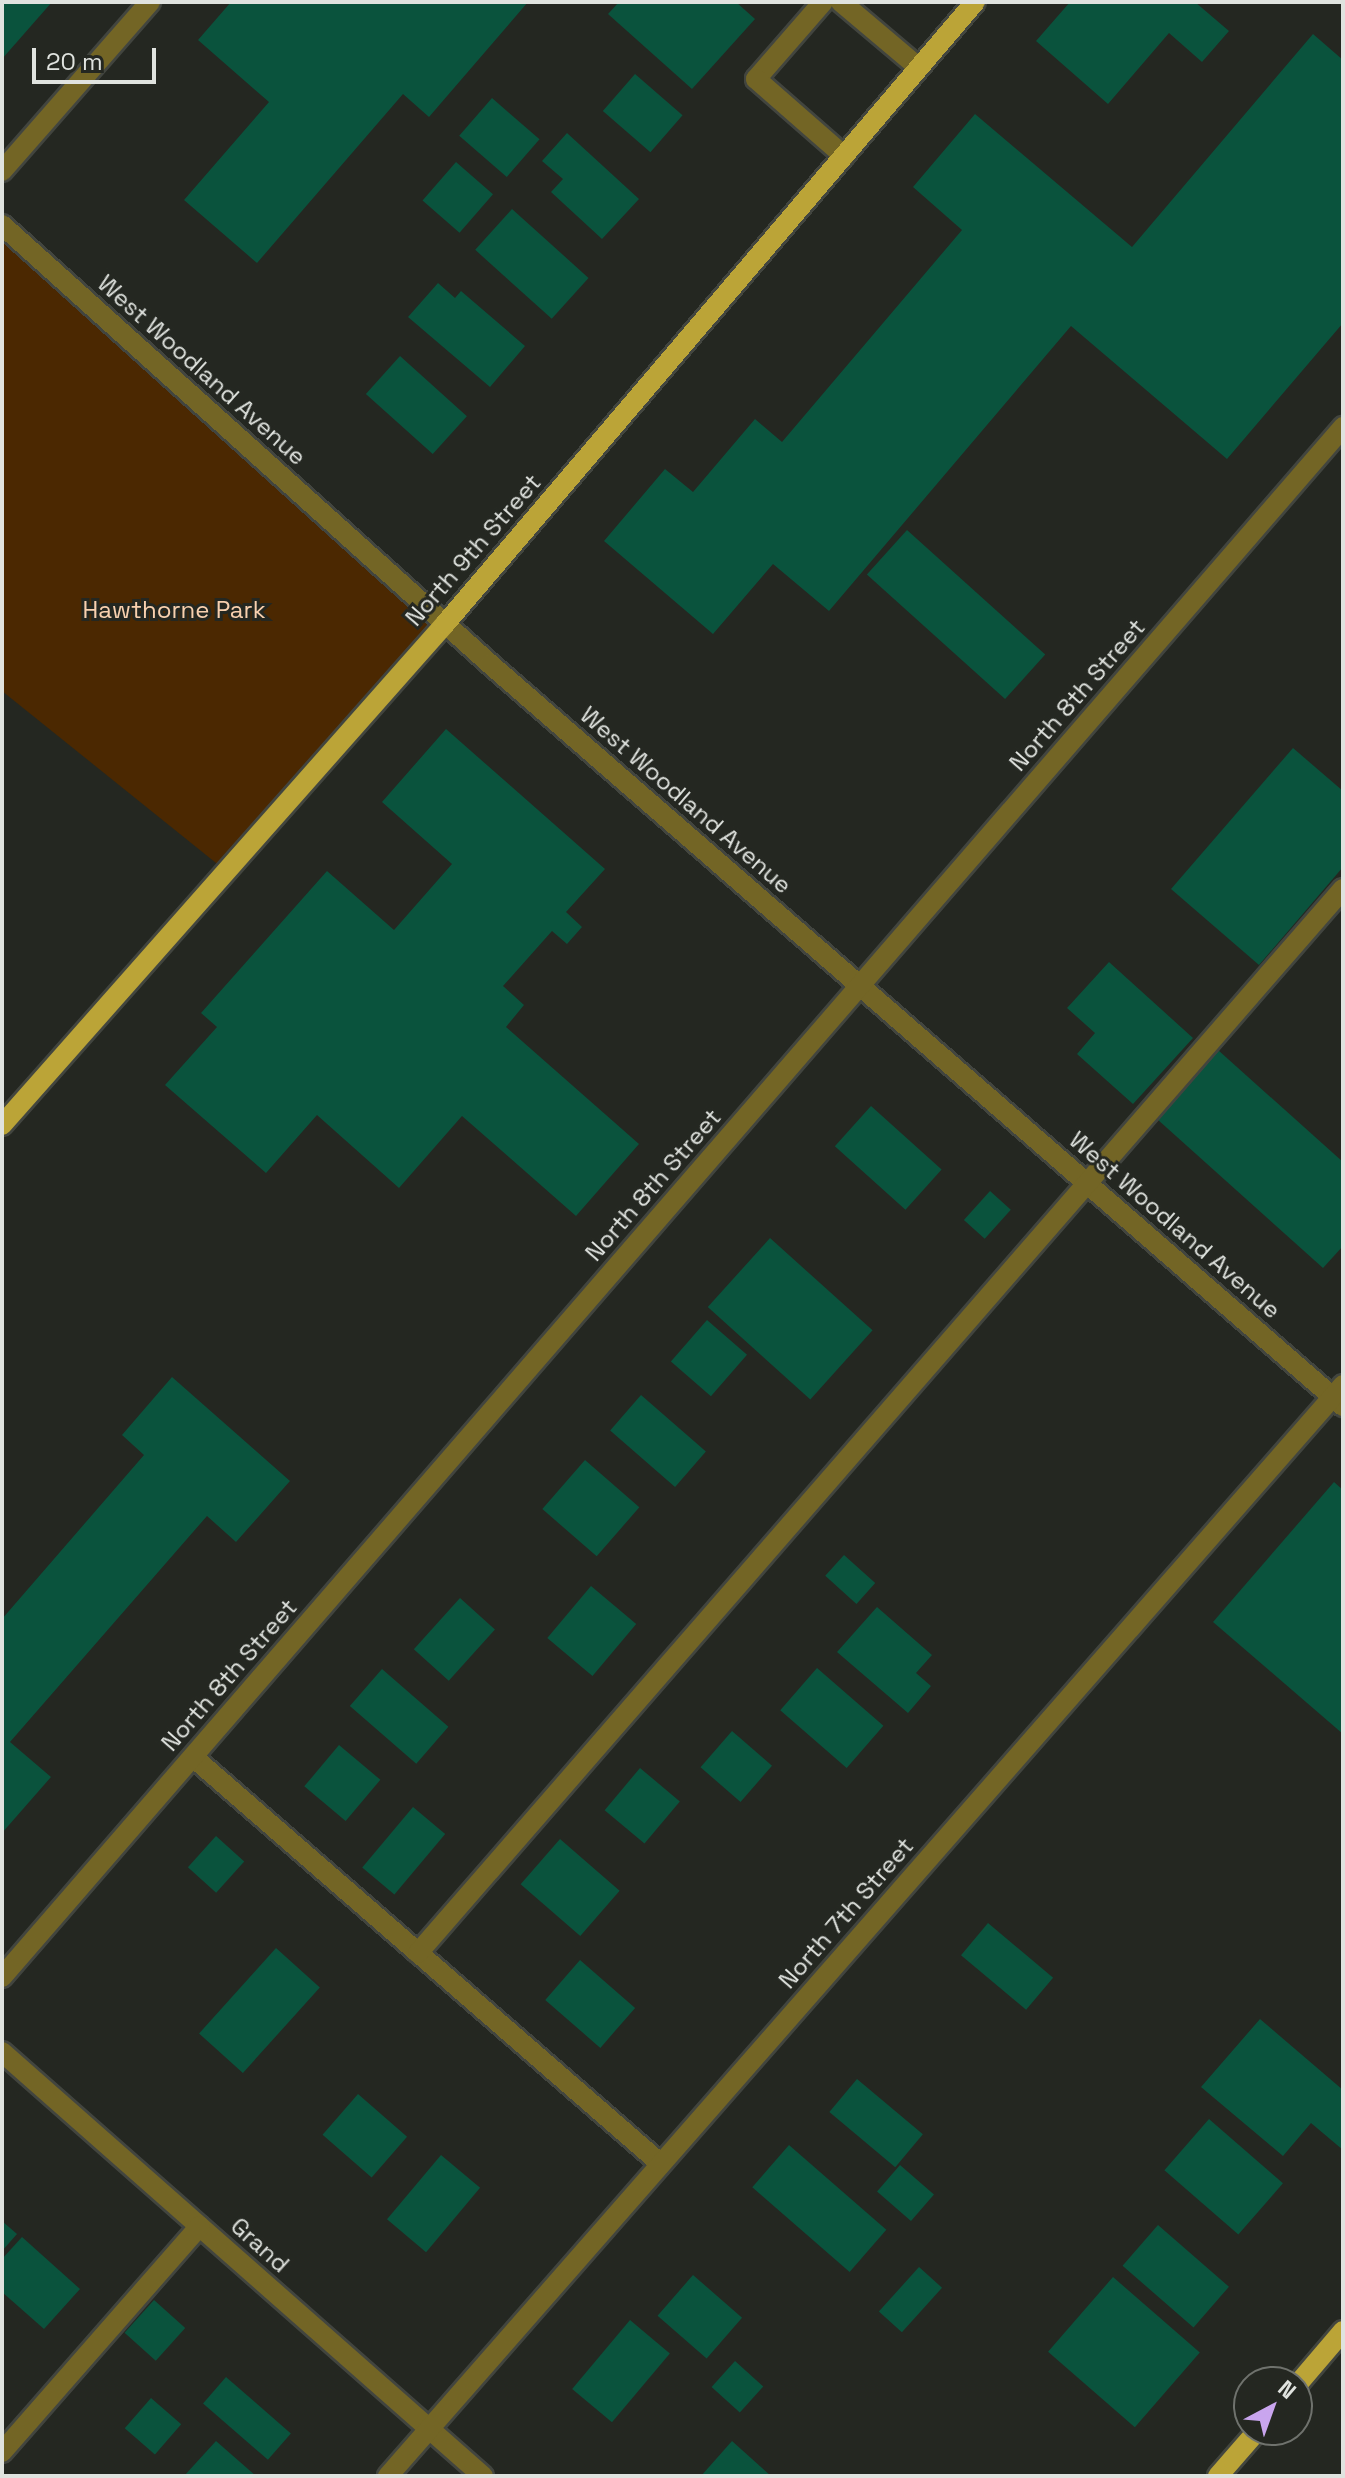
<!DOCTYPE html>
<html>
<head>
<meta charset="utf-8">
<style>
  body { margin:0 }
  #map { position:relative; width:1345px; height:2478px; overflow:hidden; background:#242721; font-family:"Space Grotesk",sans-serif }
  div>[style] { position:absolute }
  .green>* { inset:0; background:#4b2801 }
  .building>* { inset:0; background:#0a533d; transform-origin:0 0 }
  .roads { filter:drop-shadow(2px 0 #42453f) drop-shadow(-2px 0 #42453f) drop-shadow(0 2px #42453f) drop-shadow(0 -2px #42453f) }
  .minor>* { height:20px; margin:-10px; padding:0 10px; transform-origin:10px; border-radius:10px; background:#736525 }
  .major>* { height:20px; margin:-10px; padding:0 10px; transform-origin:10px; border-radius:10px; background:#bba437 }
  span { translate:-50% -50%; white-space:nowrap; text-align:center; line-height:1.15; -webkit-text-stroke:6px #242721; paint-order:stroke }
  .street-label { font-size:24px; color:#e0e3df }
  .park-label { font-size:24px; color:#f8d0ae }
  .frame { position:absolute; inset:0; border:4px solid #e0e3df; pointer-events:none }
  .north { position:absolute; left:1233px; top:2366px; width:80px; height:80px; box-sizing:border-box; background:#242721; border:2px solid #6f726d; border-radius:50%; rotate:41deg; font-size:22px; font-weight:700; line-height:32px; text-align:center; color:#e0e3df }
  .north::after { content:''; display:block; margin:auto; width:28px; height:36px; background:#c9a5ee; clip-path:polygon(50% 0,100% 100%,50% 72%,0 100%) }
  .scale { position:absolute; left:32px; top:48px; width:124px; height:36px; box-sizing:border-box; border:4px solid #e0e3df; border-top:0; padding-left:10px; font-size:24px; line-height:28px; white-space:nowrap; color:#e0e3df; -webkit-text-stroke:6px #242721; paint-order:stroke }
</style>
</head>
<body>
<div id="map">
  <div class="green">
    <div style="clip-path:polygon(2px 225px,445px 624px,226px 871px,2px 691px)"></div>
  </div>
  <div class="building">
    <div style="clip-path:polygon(2px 2px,52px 2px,2px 59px)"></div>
    <div style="clip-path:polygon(231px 2px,528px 2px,429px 117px,403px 94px,257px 263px,184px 200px,269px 102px,198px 40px)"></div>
    <div style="clip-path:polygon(619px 2px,736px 2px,755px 19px,692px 89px,608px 14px)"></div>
    <div style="clip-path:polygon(1070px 2px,1195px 2px,1229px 31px,1202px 62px,1169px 33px,1108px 104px,1036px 41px)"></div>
    <div style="clip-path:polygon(1313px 34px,1343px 60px,1343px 323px,1227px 459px,1071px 326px,829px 611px,773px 564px,713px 634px,604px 541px,665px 469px,693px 492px,755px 419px,782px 442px,962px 230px,913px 187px,975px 114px,1132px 247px)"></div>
    <div style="left:635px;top:74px;width:63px;height:49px;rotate:41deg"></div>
    <div style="left:492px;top:98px;width:63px;height:50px;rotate:41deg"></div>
    <div style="clip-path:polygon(567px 133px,639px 199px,602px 239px,551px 192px,563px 179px,542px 161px)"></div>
    <div style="left:456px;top:162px;width:49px;height:51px;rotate:41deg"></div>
    <div style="left:512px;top:209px;width:103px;height:55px;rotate:42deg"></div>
    <div style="clip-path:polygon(438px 283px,455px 298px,461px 291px,525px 346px,490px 387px,408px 317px)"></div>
    <div style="left:400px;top:356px;width:90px;height:51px;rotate:42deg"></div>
    <div style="left:907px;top:530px;width:186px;height:60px;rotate:42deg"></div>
    <div style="clip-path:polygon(446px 729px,605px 869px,566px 912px,582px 927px,567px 944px,552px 931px,503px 986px,524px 1005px,506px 1027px,639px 1144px,576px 1216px,462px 1116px,399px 1188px,317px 1115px,266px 1173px,165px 1085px,217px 1027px,201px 1013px,327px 871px,394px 930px,452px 864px,382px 802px)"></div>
    <div style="clip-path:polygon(1293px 748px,1343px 791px,1343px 867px,1259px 965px,1171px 889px)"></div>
    <div style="clip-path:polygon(1109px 962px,1193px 1038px,1133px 1104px,1077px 1054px,1095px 1033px,1067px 1008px)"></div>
    <div style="clip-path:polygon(1218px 1050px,1343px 1162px,1343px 1246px,1323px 1268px,1157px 1119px)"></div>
    <div style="left:871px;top:1106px;width:95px;height:54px;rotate:42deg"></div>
    <div style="left:990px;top:1191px;width:28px;height:39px;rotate:42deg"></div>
    <div style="left:770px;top:1238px;width:138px;height:93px;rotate:42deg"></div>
    <div style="left:707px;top:1320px;width:53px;height:55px;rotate:41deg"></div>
    <div style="clip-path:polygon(172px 1377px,290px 1481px,236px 1542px,207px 1516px,10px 1742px,51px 1777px,2px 1833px,2px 1619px,144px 1455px,122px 1435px)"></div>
    <div style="left:641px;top:1395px;width:86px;height:47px;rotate:41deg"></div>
    <div style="left:585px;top:1460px;width:72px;height:65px;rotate:41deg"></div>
    <div style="clip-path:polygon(1334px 1482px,1343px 1490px,1343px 1734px,1213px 1622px)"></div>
    <div style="left:844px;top:1555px;width:42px;height:28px;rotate:42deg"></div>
    <div style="left:591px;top:1586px;width:59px;height:68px;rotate:40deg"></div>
    <div style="left:460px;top:1598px;width:47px;height:69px;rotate:42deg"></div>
    <div style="clip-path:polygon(877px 1607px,932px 1655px,916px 1673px,931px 1686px,908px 1713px,837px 1652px)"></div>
    <div style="left:817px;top:1668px;width:88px;height:56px;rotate:41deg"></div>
    <div style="left:382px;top:1669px;width:88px;height:49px;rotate:41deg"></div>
    <div style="left:732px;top:1731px;width:53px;height:48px;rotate:41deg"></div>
    <div style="left:339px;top:1745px;width:54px;height:54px;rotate:40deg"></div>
    <div style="left:640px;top:1768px;width:52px;height:55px;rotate:40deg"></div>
    <div style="left:413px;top:1807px;width:42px;height:79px;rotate:40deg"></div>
    <div style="left:216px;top:1836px;width:38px;height:42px;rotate:42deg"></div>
    <div style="left:560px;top:1839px;width:79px;height:60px;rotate:41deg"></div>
    <div style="left:988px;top:1923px;width:85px;height:42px;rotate:40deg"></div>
    <div style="left:276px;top:1948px;width:59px;height:115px;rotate:42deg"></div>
    <div style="left:580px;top:1960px;width:73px;height:53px;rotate:41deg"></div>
    <div style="clip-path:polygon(1260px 2019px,1343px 2090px,1343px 2150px,1311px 2123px,1283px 2156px,1201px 2087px)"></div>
    <div style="left:857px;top:2079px;width:86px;height:43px;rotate:40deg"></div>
    <div style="left:358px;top:2094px;width:65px;height:54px;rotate:41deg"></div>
    <div style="left:1209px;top:2119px;width:98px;height:68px;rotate:41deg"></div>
    <div style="left:789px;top:2145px;width:129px;height:56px;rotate:41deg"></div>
    <div style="left:441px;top:2155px;width:51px;height:84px;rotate:40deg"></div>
    <div style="left:900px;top:2165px;width:45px;height:35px;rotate:41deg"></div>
    <div style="clip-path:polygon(2px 2221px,17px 2234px,2px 2251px)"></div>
    <div style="left:1158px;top:2225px;width:94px;height:54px;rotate:41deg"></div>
    <div style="clip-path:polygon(22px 2237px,80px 2289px,44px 2329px,2px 2292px,2px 2259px)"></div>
    <div style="left:919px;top:2267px;width:31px;height:60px;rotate:42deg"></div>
    <div style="left:693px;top:2275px;width:65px;height:54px;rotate:41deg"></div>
    <div style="left:1113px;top:2277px;width:115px;height:99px;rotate:41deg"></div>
    <div style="left:154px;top:2300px;width:42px;height:44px;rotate:42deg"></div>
    <div style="left:630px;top:2320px;width:52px;height:90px;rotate:40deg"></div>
    <div style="left:735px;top:2361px;width:38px;height:35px;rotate:42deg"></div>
    <div style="left:226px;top:2377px;width:86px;height:35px;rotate:41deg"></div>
    <div style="left:151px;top:2398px;width:40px;height:40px;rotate:41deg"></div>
    <div style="clip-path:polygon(216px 2441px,256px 2476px,184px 2476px)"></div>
    <div style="clip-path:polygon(732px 2441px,771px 2476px,701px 2476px)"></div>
  </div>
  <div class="roads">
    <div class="minor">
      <div style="left:823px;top:2px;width:102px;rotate:131deg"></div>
      <div style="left:756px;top:79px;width:117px;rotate:41.2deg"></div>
      <div style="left:841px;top:2px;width:101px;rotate:40.2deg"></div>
      <div style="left:2px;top:171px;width:225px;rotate:-48.8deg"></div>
      <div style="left:2px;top:225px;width:656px;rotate:41.97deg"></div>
      <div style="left:490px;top:664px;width:1131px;rotate:41.02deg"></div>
      <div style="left:193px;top:1757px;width:620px;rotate:41.01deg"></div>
      <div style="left:418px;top:1953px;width:1410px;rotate:-49deg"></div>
      <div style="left:2px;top:1977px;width:2050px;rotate:-49.13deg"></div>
      <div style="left:2px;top:2052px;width:641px;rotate:41.4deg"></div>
      <div style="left:2px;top:2452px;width:300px;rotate:-48.8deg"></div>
      <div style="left:388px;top:2476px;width:1450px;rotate:-48.8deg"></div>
    </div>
    <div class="major">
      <div style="left:2px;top:1125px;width:669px;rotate:-48.52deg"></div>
      <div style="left:445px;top:624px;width:817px;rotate:-49.57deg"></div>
      <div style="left:1297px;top:2385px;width:71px;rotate:-49.6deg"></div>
      <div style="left:1218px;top:2476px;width:61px;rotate:-49deg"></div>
    </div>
  </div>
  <div class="street-label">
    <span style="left:202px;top:370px;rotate:42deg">West Woodland Avenue</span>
    <span style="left:473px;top:550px;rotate:-49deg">North 9th Street</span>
    <span style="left:1077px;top:695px;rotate:-49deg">North 8th Street</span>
    <span style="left:686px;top:800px;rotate:41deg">West Woodland Avenue</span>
    <span style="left:653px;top:1185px;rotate:-49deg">North 8th Street</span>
    <span style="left:1175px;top:1225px;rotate:41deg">West Woodland Avenue</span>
    <span style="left:229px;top:1675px;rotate:-49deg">North 8th Street</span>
    <span style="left:846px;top:1913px;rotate:-49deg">North 7th Street</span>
    <span style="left:260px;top:2245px;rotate:42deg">Grand</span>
  </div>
  <div class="park-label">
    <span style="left:174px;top:610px">Hawthorne Park</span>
  </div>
  <div class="frame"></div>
  <div class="north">N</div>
  <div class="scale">20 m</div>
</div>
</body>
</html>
